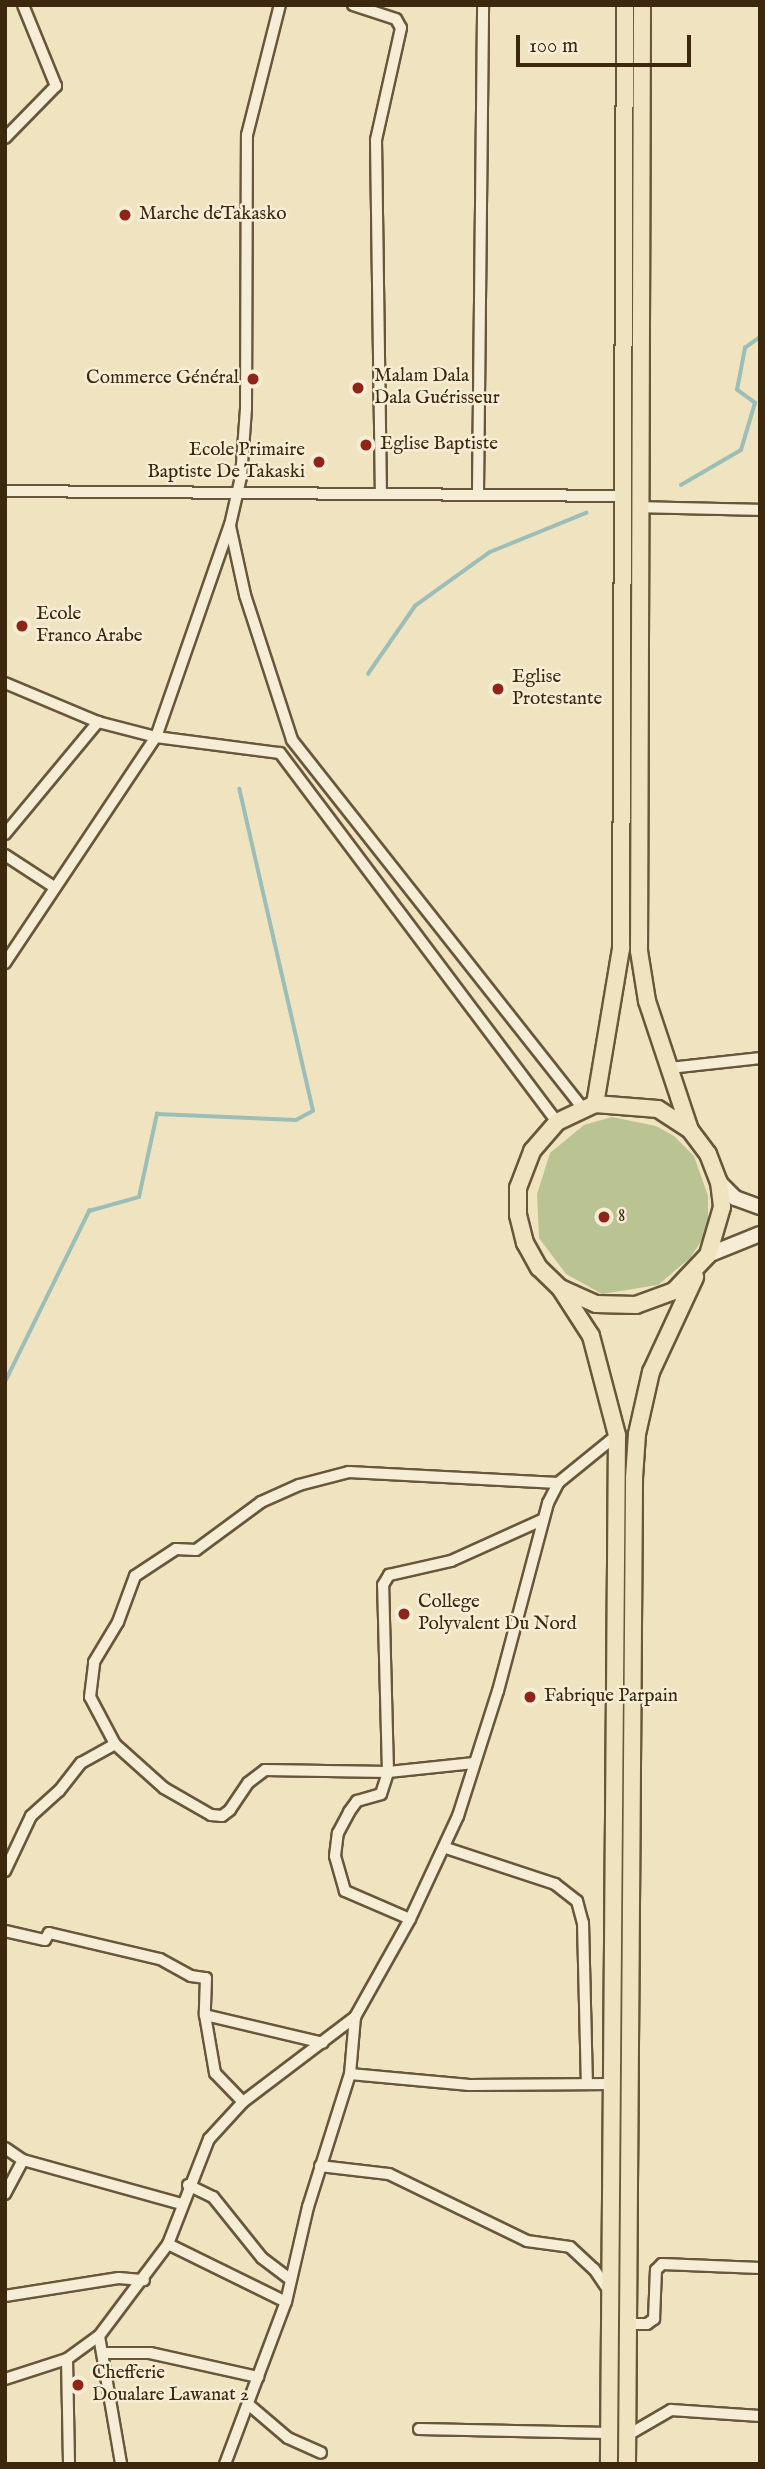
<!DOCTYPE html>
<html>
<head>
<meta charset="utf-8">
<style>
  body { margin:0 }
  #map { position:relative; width:765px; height:2469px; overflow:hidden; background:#f0e4c0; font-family:"IM FELL English",serif }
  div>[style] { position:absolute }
  .green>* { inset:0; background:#bac492 }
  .stream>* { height:3.5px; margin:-1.75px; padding:0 1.75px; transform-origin:1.75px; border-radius:1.75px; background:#9bbeb8 }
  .roads { filter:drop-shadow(2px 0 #68573a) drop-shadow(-2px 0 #68573a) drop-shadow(0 2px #68573a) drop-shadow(0 -2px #68573a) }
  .street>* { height:10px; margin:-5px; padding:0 5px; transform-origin:5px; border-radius:5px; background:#f5edd6 }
  .secondary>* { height:14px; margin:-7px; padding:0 7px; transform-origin:7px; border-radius:7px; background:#f5edd6 }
  .primary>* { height:16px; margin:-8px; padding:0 8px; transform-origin:8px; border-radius:8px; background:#f0e4c0 }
  .dots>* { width:19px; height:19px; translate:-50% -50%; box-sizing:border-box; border:4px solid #f5edd6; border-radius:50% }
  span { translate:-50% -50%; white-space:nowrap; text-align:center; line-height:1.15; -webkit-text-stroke:5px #f5edd6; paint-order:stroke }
  .poi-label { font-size:19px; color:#3b280d }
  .left { translate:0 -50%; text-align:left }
  .right { translate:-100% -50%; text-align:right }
  .frame { position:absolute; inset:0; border:7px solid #3b280d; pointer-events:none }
  .scale { position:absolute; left:516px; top:35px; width:175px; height:32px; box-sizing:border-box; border:4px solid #3b280d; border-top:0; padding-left:9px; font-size:21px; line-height:24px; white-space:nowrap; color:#3b280d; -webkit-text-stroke:5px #f5edd6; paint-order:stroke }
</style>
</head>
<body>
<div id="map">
  <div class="green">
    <div style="clip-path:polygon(612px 1117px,656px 1126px,674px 1136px,694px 1156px,708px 1196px,708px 1231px,690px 1258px,658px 1285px,602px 1294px,566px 1274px,539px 1238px,537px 1194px,550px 1153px,584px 1125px)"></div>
  </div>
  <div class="stream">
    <div style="left:681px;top:485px;width:69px;rotate:-30.3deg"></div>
    <div style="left:741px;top:450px;width:49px;rotate:-73.4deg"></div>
    <div style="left:755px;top:403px;width:22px;rotate:-144deg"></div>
    <div style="left:737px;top:390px;width:43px;rotate:-79.2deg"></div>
    <div style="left:745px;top:348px;width:19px;rotate:-36deg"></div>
    <div style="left:368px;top:674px;width:83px;rotate:-55.3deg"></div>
    <div style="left:415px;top:606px;width:92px;rotate:-35.8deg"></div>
    <div style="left:490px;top:552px;width:104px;rotate:-22.1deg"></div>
    <div style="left:5px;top:1382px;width:191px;rotate:-63.8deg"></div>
    <div style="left:89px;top:1211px;width:52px;rotate:-15.6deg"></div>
    <div style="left:139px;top:1197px;width:85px;rotate:-77.8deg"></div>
    <div style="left:157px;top:1114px;width:139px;rotate:2.5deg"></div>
    <div style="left:296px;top:1120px;width:19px;rotate:-28deg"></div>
    <div style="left:313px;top:1111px;width:330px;rotate:-102.9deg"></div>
  </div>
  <div class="roads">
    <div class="street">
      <div style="left:353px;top:5px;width:45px;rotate:18deg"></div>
      <div style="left:396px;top:19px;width:10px;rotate:61deg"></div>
      <div style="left:401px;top:28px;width:115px;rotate:102.6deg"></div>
      <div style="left:376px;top:140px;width:352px;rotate:89.2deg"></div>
      <div style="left:5px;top:138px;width:73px;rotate:-45.6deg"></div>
      <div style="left:56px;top:86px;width:87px;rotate:-112.2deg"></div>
      <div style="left:5px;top:491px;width:618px;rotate:0.46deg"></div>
      <div style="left:478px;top:492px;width:487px;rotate:-89.4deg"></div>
      <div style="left:638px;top:507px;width:122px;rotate:1.4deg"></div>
      <div style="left:230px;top:526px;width:71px;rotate:77.7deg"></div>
      <div style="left:245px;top:595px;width:152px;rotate:72deg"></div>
      <div style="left:292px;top:740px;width:469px;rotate:51.7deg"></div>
      <div style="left:5px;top:683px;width:101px;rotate:22.8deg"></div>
      <div style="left:98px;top:722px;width:60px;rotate:14.5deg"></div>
      <div style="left:156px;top:737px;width:125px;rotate:7.4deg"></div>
      <div style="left:280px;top:753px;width:461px;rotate:53.1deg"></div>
      <div style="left:5px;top:834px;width:146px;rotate:-50.3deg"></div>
      <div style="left:5px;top:855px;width:59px;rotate:33.1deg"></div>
      <div style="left:5px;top:963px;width:272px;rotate:-56.3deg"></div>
      <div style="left:156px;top:737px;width:225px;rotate:-70.8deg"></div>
      <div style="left:230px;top:525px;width:49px;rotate:-77.1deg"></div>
      <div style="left:241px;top:477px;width:68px;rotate:-85.8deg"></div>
      <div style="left:246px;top:409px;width:274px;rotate:-89.8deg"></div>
      <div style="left:247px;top:135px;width:134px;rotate:-75.8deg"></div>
      <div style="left:670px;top:1068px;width:91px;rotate:-6.3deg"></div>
      <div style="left:474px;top:1763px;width:86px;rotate:174deg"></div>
      <div style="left:388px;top:1772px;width:123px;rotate:-179.1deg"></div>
      <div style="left:265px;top:1770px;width:21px;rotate:143deg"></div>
      <div style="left:248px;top:1783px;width:32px;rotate:124deg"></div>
      <div style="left:230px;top:1810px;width:10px;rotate:143deg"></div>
      <div style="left:222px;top:1816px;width:11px;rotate:-175deg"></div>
      <div style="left:211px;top:1815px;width:54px;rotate:-150.1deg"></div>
      <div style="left:164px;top:1788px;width:66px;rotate:-138.1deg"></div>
      <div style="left:115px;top:1744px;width:53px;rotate:-118deg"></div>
      <div style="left:90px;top:1697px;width:35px;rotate:-83deg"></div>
      <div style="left:94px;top:1662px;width:47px;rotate:-59deg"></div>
      <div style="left:118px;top:1622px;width:49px;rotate:-69.7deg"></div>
      <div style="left:135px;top:1576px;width:49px;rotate:-33.4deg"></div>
      <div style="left:176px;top:1549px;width:20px;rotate:3deg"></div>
      <div style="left:196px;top:1550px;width:81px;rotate:-36.4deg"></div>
      <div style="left:261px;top:1502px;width:42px;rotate:-24.1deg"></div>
      <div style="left:299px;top:1485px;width:52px;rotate:-14.6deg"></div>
      <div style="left:349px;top:1472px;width:209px;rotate:3deg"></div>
      <div style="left:446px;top:1848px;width:115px;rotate:18.3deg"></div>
      <div style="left:555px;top:1884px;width:28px;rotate:38deg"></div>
      <div style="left:577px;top:1901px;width:23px;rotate:75deg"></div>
      <div style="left:583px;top:1923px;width:161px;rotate:88.6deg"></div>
      <div style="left:5px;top:1871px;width:61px;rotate:-64.7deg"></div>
      <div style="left:31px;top:1816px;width:38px;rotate:-42deg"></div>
      <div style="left:59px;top:1791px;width:36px;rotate:-52deg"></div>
      <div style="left:81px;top:1763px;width:39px;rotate:-29deg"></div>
      <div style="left:410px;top:1919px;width:71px;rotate:-156.7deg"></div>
      <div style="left:345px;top:1891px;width:36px;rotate:-106deg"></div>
      <div style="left:335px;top:1856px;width:23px;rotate:-83deg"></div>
      <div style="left:338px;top:1833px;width:24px;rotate:-62deg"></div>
      <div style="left:349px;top:1812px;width:14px;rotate:-54deg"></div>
      <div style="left:357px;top:1801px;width:25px;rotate:-16deg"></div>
      <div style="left:381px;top:1794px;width:23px;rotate:-72deg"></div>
      <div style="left:388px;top:1772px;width:187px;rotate:-91.5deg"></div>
      <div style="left:383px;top:1585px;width:12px;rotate:-59deg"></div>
      <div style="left:389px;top:1575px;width:64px;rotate:-12.7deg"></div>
      <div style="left:451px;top:1561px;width:100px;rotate:-24.3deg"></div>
      <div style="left:5px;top:1931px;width:41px;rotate:12.7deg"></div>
      <div style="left:45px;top:1940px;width:8px;rotate:-60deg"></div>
      <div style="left:49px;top:1933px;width:114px;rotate:13.2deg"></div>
      <div style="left:160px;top:1959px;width:35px;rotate:29deg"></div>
      <div style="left:191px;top:1976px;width:15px;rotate:8deg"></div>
      <div style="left:206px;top:1978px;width:37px;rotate:92deg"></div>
      <div style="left:205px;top:2015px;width:59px;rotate:80.2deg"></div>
      <div style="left:215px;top:2073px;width:40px;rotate:46deg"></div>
      <div style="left:205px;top:2015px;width:121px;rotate:13.3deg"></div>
      <div style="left:350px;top:2074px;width:120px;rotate:5.3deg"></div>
      <div style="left:469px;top:2085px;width:143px;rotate:-0.4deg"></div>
      <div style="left:5px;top:2148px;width:22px;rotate:34deg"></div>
      <div style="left:23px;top:2160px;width:165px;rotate:15.5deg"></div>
      <div style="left:320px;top:2166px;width:69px;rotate:6.6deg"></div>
      <div style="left:389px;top:2174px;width:153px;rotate:25.9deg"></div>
      <div style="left:527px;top:2241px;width:43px;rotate:7.9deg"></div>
      <div style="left:570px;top:2247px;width:33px;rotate:43deg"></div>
      <div style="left:594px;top:2269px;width:29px;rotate:56deg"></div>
      <div style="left:188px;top:2185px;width:28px;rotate:26deg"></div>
      <div style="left:213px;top:2197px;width:78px;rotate:51.2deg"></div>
      <div style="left:262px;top:2258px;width:36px;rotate:37deg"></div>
      <div style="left:5px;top:2194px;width:38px;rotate:-62deg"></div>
      <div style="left:168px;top:2244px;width:131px;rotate:26.2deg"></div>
      <div style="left:5px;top:2296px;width:115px;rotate:-9deg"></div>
      <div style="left:119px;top:2278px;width:25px;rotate:5deg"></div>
      <div style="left:627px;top:2324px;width:20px"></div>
      <div style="left:647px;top:2324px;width:9px;rotate:-36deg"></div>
      <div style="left:654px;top:2319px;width:49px;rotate:-87.7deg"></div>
      <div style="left:656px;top:2270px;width:8px;rotate:-45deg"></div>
      <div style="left:662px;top:2264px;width:98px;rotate:2.3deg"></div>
      <div style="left:99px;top:2336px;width:130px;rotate:80.2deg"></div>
      <div style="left:103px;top:2353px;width:47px"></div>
      <div style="left:150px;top:2353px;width:111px;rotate:12.5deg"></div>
      <div style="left:67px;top:2359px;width:105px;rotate:88.9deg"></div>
      <div style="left:5px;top:2379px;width:65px;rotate:-17.9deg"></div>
      <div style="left:67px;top:2359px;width:39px;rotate:-36deg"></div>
      <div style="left:99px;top:2336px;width:115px;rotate:-53.1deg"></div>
      <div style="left:168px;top:2244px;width:113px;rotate:-68.7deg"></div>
      <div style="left:209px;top:2139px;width:50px;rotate:-47.4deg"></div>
      <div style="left:243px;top:2102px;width:141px;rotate:-37.2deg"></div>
      <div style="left:248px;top:2404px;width:52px;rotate:40.4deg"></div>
      <div style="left:288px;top:2438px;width:36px;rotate:24deg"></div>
      <div style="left:419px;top:2429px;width:190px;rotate:1.2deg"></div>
      <div style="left:628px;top:2435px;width:50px;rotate:-30.2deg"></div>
      <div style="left:671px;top:2410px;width:89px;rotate:3.9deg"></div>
      <div style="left:225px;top:2464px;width:173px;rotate:-69.4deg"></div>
      <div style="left:286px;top:2302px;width:98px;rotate:-77deg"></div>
      <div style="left:308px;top:2207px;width:139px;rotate:-72.5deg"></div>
      <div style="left:350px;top:2074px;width:57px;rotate:-85deg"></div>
      <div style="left:355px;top:2017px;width:112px;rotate:-60.7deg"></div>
      <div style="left:410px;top:1919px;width:114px;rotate:-65deg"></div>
      <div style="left:458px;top:1816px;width:131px;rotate:-72.3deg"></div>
      <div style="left:498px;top:1691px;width:195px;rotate:-75.1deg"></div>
      <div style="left:548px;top:1503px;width:22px;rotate:-63deg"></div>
      <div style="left:558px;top:1483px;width:76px;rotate:-39.1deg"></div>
    </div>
    <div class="secondary">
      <div style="left:719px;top:1182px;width:23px;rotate:45deg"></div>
      <div style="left:735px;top:1198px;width:27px;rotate:20deg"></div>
      <div style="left:708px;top:1255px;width:56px;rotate:-22deg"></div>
    </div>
    <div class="primary">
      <div style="left:642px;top:5px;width:946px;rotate:90.18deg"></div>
      <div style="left:639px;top:951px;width:51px;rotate:80.9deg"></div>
      <div style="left:647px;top:1001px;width:136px;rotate:71.6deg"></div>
      <div style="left:690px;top:1130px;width:30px;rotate:53deg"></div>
      <div style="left:708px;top:1154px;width:30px;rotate:69deg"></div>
      <div style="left:719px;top:1182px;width:25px;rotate:83deg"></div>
      <div style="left:722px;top:1207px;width:50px;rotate:106.3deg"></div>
      <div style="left:708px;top:1255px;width:50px;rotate:133.4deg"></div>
      <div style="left:674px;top:1291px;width:40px;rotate:159.8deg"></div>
      <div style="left:636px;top:1305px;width:40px;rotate:-178.6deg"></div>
      <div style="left:596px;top:1304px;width:39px;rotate:-156deg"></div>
      <div style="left:560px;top:1288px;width:29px;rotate:-136deg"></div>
      <div style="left:539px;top:1268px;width:29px;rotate:-119deg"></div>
      <div style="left:525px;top:1243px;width:29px;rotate:-104deg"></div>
      <div style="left:518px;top:1215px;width:27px;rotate:-90deg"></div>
      <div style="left:518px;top:1188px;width:40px;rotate:-69deg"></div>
      <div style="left:532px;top:1151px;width:38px;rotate:-49deg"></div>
      <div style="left:557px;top:1122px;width:42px;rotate:-25.3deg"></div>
      <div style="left:595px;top:1104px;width:63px;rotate:4.5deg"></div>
      <div style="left:658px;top:1109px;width:38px;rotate:33deg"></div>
      <div style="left:595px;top:1104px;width:158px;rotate:-80.5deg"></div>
      <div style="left:621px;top:948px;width:943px;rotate:-89.76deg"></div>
      <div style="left:560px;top:1288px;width:57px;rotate:57.1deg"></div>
      <div style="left:591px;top:1336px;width:102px;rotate:75.3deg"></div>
      <div style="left:617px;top:1435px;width:1029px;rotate:90.45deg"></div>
      <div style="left:627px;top:2464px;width:986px;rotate:-89.59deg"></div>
      <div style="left:634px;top:1478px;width:44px;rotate:-86.1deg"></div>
      <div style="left:637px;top:1434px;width:64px;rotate:-77.3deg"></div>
      <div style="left:651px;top:1372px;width:105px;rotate:-65.1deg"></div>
    </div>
  </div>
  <div class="dots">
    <div style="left:125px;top:215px;background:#8f2418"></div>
    <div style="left:253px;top:379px;background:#8f2418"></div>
    <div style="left:358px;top:388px;background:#8f2418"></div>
    <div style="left:366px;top:445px;background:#8f2418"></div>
    <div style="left:319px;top:462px;background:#8f2418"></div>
    <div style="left:22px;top:626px;background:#8f2418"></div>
    <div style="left:498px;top:689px;background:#8f2418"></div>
    <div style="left:604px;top:1217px;background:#8f2418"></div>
    <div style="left:404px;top:1614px;background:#8f2418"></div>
    <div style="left:530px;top:1697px;background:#8f2418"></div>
    <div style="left:78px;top:2385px;background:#8f2418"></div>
  </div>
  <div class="poi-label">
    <span class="left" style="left:139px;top:215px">Marche deTakasko</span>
    <span class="left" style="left:374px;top:388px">Malam Dala<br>Dala Guérisseur</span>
    <span class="right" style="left:239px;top:379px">Commerce Général</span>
    <span class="left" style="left:380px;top:445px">Eglise Baptiste</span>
    <span class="right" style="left:305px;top:462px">Ecole Primaire<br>Baptiste De Takaski</span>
    <span class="left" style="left:36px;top:626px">Ecole<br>Franco Arabe</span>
    <span class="left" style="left:512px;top:689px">Eglise<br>Protestante</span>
    <span class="left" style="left:618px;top:1217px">8</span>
    <span class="left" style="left:418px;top:1614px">College<br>Polyvalent Du Nord</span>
    <span class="left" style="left:544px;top:1697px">Fabrique Parpain</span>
    <span class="left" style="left:92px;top:2385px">Chefferie<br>Doualare Lawanat 2</span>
  </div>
  <div class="frame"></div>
  <div class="scale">100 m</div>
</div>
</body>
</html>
